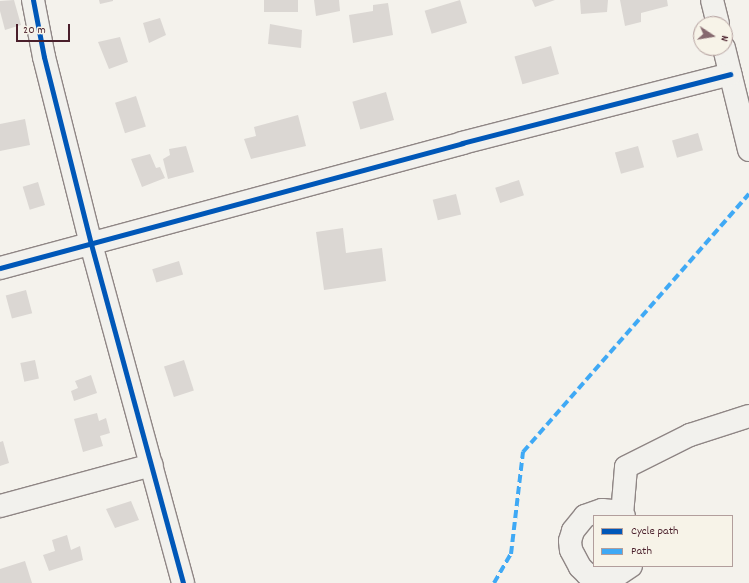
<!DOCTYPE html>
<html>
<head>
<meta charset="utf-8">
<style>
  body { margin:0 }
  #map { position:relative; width:749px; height:583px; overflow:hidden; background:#f4f2ec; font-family:Dekko,sans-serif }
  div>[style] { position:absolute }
  .building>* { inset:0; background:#dbd7d3; transform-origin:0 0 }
  .roads { filter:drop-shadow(1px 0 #8f8685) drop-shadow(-1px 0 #8f8685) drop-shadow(0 1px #8f8685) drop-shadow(0 -1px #8f8685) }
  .minor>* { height:22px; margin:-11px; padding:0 11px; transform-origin:11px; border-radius:11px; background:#f2f1ed }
  .quiet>* { height:4px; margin-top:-2px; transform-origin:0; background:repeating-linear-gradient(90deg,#3fa9f5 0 8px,transparent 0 12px) }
  .cycleway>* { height:5px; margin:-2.5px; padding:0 2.5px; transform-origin:2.5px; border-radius:2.5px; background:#0057b8 }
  span { translate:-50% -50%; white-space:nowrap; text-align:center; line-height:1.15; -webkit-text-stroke:3px #f7f3e8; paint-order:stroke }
  .legend { position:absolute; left:593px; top:515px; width:140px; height:52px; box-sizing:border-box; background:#f7f3e8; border:1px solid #b29e9c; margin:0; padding:5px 7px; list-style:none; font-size:12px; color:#4a1f2b }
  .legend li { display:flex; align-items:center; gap:8px; height:20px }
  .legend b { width:20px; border:1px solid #b29e9c }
  .north { position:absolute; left:693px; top:16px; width:40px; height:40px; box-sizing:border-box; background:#f7f3e8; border:1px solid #b29e9c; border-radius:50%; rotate:102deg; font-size:11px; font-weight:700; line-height:16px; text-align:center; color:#4a1f2b }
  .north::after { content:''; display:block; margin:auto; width:14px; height:18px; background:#86696f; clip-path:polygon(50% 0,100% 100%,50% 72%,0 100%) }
  .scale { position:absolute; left:16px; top:24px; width:54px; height:18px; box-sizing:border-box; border:2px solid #4a1f2b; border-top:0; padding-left:5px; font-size:12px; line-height:14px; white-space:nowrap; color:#4a1f2b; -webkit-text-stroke:3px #f7f3e8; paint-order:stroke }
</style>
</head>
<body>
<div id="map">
  <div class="building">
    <div style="clip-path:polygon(14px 0,21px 25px,5px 30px,0 11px,0 1px)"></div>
    <div style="clip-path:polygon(99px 0,113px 0,113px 1px,100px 4px)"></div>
    <div style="left:264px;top:0;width:34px;height:12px"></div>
    <div style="clip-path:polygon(314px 0,339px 0,340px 11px,316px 16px)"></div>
    <div style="left:460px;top:0;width:24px;height:37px;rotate:73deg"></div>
    <div style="clip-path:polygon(532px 0,555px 0,535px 7px)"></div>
    <div style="clip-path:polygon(580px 0,608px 0,607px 12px,581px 14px)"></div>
    <div style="clip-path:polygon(620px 0,667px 0,668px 6px,641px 13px,641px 22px,625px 26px)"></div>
    <div style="clip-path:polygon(388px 3px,393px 35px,353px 43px,349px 15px,373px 11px,373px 5px)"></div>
    <div style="clip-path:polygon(160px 18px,166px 35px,149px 43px,143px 23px)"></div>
    <div style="clip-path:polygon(270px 24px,302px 30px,301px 48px,268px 44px)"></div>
    <div style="clip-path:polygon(120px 37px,128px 62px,109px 69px,98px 42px)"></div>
    <div style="left:551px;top:46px;width:29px;height:38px;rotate:74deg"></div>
    <div style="left:386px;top:92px;width:29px;height:35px;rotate:74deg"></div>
    <div style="left:136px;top:96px;width:32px;height:22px;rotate:72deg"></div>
    <div style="clip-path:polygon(298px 115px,306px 146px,251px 159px,244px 139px,256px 136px,254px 127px)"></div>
    <div style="clip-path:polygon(25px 119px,30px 145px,0 151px,0 124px)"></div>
    <div style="left:698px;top:133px;width:18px;height:27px;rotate:74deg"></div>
    <div style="clip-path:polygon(186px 146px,194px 172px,168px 179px,163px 159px,170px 155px,169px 149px)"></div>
    <div style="left:638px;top:146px;width:22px;height:24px;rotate:74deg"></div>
    <div style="clip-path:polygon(150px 154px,156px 168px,160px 167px,165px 178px,142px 187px,131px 159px)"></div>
    <div style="left:519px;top:180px;width:16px;height:25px;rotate:72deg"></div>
    <div style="left:38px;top:182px;width:24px;height:16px;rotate:73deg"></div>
    <div style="left:456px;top:194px;width:21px;height:24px;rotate:76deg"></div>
    <div style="clip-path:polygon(343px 228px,346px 253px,382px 248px,386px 281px,324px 290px,316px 232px)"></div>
    <div style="left:179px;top:261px;width:14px;height:28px;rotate:73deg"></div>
    <div style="left:26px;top:290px;width:24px;height:21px;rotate:75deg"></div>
    <div style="left:35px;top:360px;width:19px;height:15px;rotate:78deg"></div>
    <div style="left:184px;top:360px;width:32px;height:21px;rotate:72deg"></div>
    <div style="clip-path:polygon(91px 375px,97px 393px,74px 401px,71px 391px,78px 388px,75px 381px)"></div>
    <div style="clip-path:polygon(97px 413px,99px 421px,106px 418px,110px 433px,100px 436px,103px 446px,83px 452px,74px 419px)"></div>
    <div style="clip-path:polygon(3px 441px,9px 463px,0 466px,0 442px)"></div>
    <div style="clip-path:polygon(131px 501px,139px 520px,115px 528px,106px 509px)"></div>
    <div style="clip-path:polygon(67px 535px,71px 550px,80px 546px,83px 560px,49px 571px,43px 555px,55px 551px,52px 540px)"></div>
    <div style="clip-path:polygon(25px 561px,32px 583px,0 583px,0 569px)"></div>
  </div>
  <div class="roads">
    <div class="minor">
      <div style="left:33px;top:0;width:58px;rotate:79.1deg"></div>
      <div style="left:44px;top:57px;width:193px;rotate:75.9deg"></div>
      <div style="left:91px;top:244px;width:351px;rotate:74.8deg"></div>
      <div style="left:712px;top:0;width:25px;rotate:76deg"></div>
      <div style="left:724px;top:48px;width:105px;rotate:76.2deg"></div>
      <div style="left:0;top:268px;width:479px;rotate:-15.1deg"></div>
      <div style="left:462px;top:143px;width:277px;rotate:-14.4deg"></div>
      <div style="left:0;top:506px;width:157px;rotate:-15.1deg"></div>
      <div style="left:622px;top:515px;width:48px;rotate:-85.2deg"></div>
      <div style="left:626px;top:467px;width:72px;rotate:-26.6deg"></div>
      <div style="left:690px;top:435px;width:62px;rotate:-17.9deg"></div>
      <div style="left:624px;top:516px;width:13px;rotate:-157deg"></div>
      <div style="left:612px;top:511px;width:10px;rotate:-174deg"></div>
      <div style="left:602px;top:510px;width:18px;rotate:161deg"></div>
      <div style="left:585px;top:516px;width:19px;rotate:129deg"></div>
      <div style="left:573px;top:531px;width:10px;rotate:107deg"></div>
      <div style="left:570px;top:541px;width:9px;rotate:84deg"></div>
      <div style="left:571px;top:550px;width:19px;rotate:62deg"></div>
      <div style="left:580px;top:567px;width:10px;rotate:45deg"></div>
      <div style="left:587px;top:574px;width:10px;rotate:17deg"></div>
      <div style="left:597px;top:577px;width:19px;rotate:-3deg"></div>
      <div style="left:616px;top:576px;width:18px;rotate:-34deg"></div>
    </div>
  </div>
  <div class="quiet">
    <div style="left:494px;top:583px;width:34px;rotate:-60deg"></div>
    <div style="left:511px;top:554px;width:103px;rotate:-83.3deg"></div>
    <div style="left:523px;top:452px;width:343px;rotate:-48.8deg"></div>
  </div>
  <div class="cycleway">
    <div style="left:33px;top:0;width:58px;rotate:79.1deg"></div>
    <div style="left:44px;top:57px;width:193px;rotate:75.9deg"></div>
    <div style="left:91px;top:244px;width:351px;rotate:74.8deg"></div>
    <div style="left:0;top:268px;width:479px;rotate:-15.1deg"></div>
    <div style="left:462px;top:143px;width:277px;rotate:-14.4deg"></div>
  </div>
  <ul class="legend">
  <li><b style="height:5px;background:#0057b8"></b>Cycle path</li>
  <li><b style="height:5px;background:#3fa9f5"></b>Path</li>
  </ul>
  <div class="north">N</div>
  <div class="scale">20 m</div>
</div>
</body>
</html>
